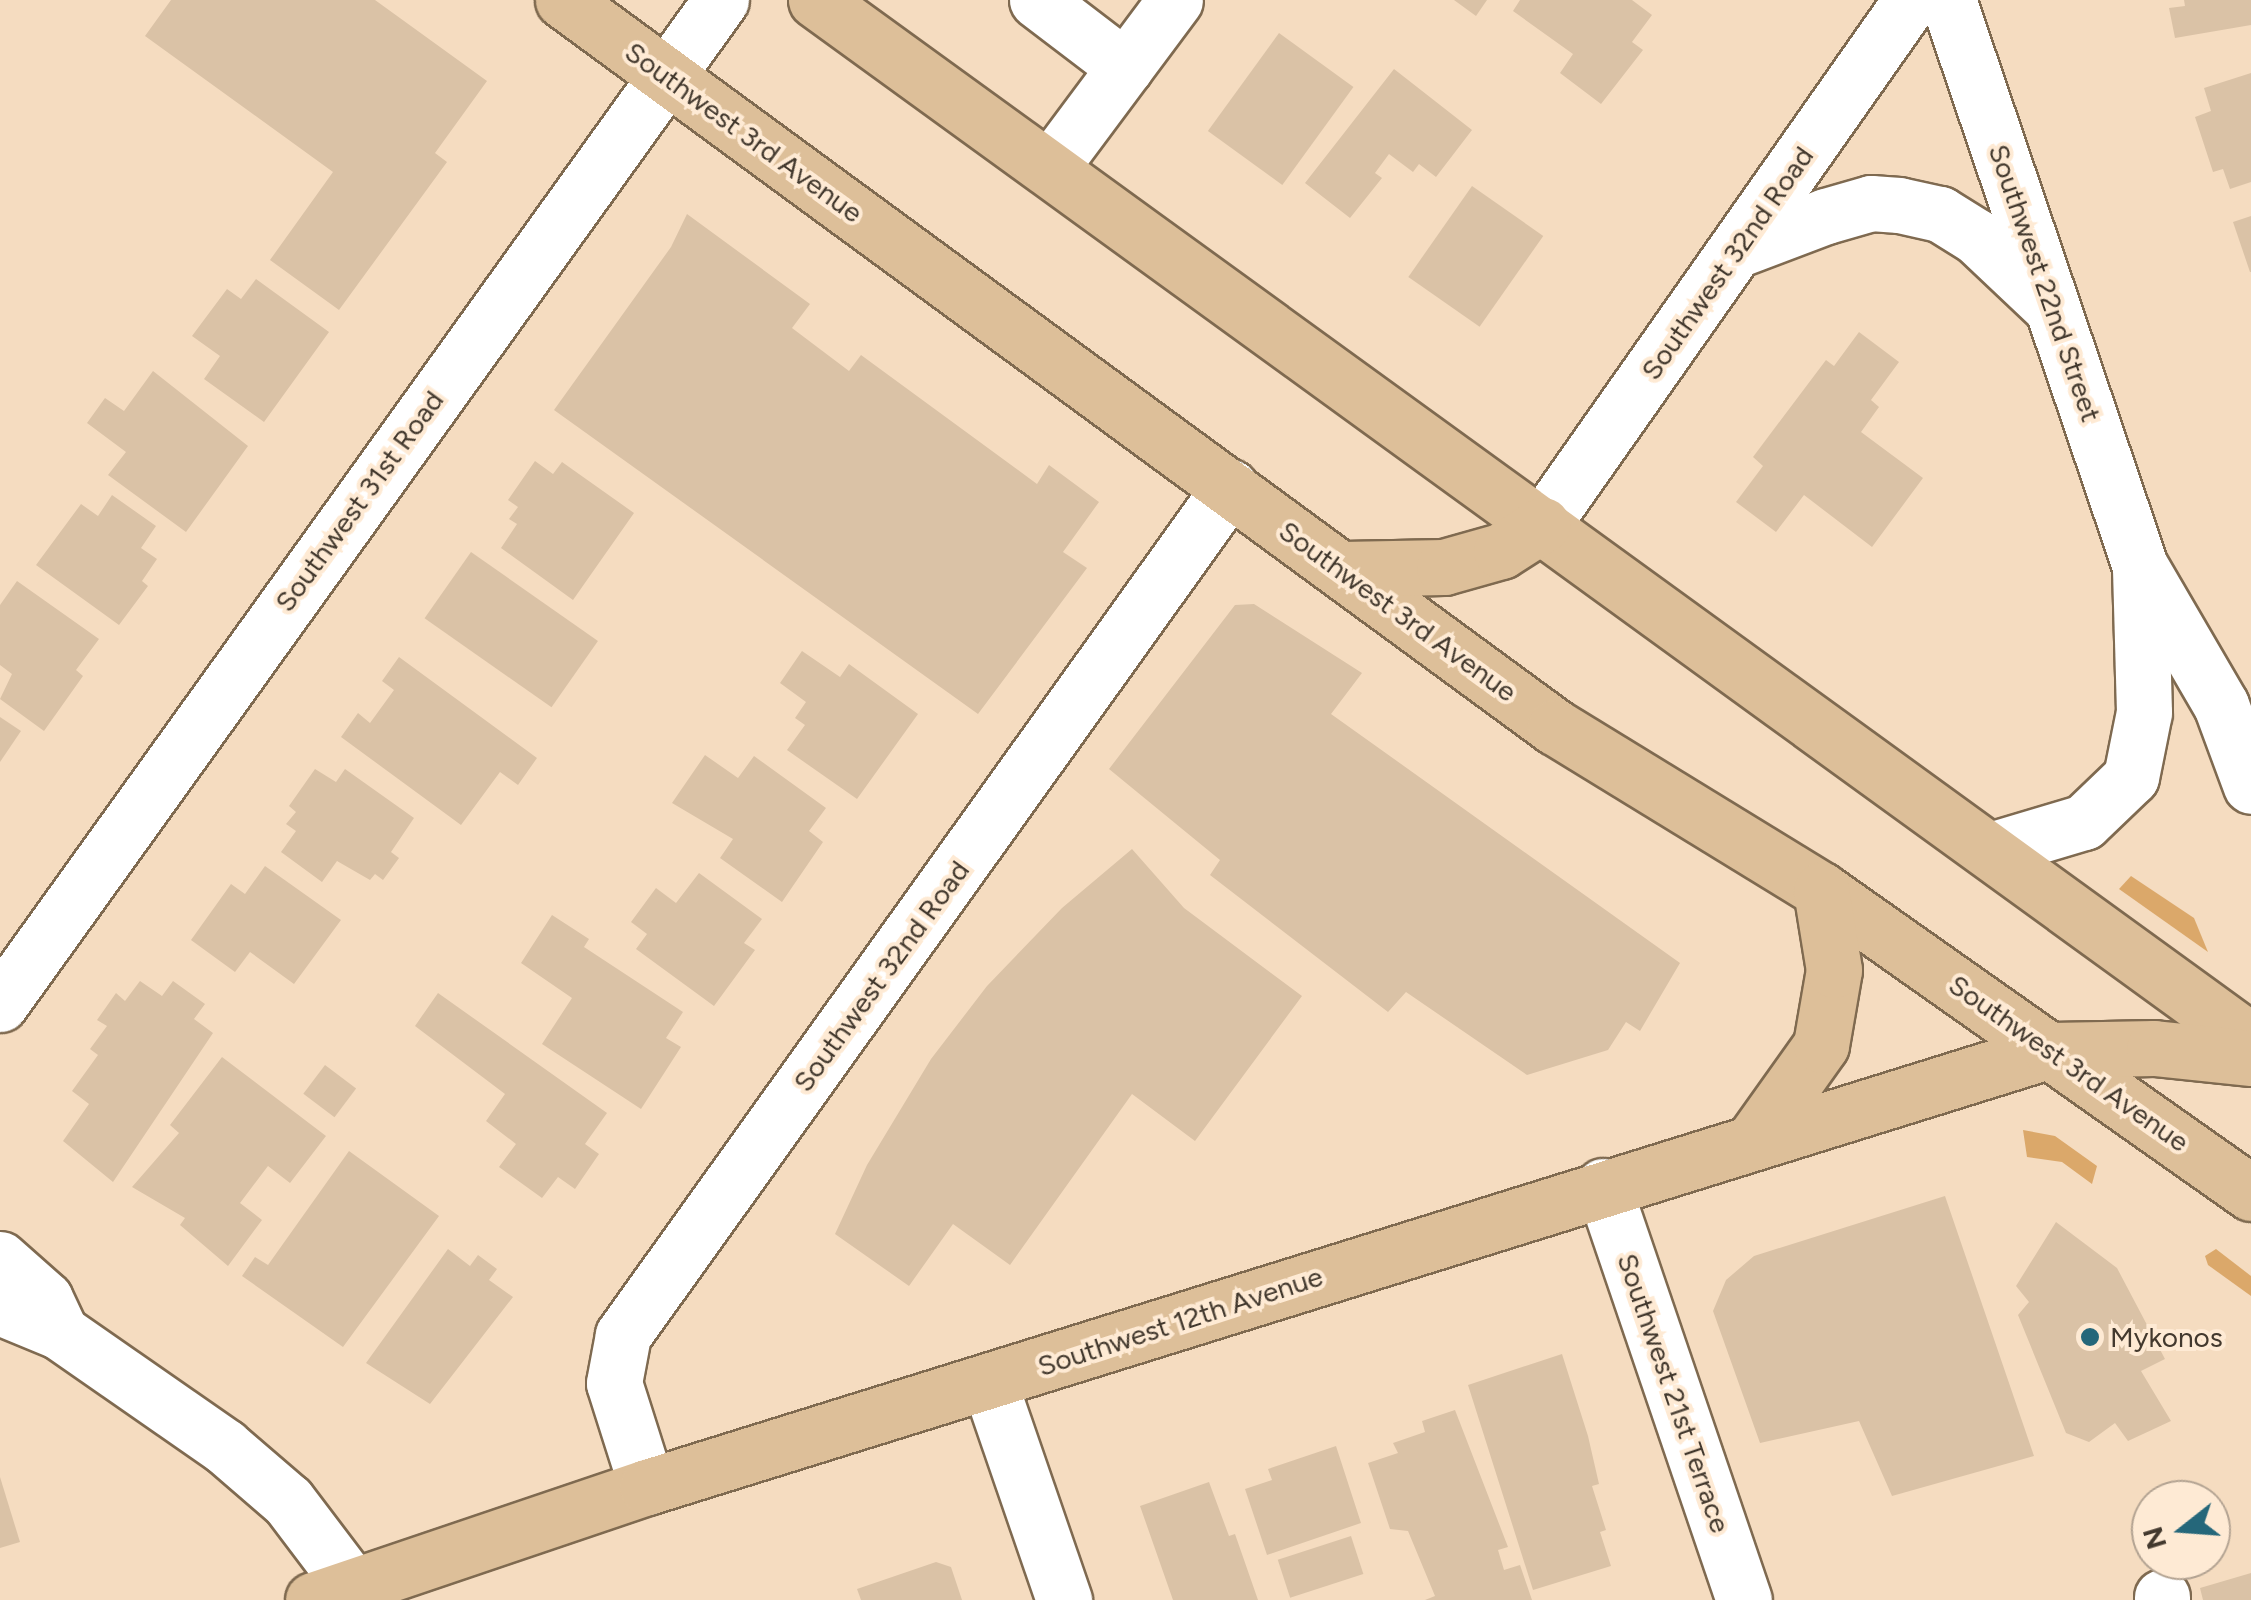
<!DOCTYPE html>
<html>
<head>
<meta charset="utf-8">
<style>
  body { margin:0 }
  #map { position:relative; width:2251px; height:1600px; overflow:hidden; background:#f5dcc0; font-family:Figtree,sans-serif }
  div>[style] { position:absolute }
  .green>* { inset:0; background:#dba86a }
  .building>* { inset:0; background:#dac2a6; transform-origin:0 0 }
  .roads { filter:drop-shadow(2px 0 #7f6a50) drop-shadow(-2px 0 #7f6a50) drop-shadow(0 2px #7f6a50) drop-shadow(0 -2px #7f6a50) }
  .minor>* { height:55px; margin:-27.5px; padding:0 27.5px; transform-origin:27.5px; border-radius:27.5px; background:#fff }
  .major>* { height:55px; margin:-27.5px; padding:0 27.5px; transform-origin:27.5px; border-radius:27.5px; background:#ddbf99 }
  .dots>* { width:28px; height:28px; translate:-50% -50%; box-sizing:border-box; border:5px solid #feead4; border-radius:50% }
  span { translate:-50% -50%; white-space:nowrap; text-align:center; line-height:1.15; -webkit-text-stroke:8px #feead4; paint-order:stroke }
  .street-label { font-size:28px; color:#43392e }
  .poi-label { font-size:28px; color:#43392e }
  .left { translate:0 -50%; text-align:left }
  .north { position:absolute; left:2131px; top:1480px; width:100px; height:100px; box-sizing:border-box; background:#feead4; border:2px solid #b3a392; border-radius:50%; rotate:253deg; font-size:28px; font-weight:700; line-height:40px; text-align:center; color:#43392e }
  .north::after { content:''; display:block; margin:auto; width:35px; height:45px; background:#25677a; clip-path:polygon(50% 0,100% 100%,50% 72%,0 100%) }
</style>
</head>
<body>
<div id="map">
  <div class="green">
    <div style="clip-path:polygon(2131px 876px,2194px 918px,2208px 952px,2119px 889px)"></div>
    <div style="clip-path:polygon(2023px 1130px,2055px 1136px,2097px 1166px,2092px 1184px,2062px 1162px,2027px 1157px)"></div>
    <div style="clip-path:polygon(2216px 1249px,2251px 1276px,2251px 1296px,2208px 1265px,2205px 1256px)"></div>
  </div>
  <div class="building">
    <div style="clip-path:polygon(171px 0,375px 0,487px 81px,435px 153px,447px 162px,339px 310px,270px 260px,333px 172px,145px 36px)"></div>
    <div style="clip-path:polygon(1454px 0,1487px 0,1476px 16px)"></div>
    <div style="clip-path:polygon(1520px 0,1632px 0,1652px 15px,1632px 42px,1643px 50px,1601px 104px,1560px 73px,1573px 54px,1513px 11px)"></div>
    <div style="clip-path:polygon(2184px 0,2251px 0,2251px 25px,2175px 38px,2169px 8px,2185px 6px)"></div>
    <div style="left:1279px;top:33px;width:92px;height:121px;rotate:36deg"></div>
    <div style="clip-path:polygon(1394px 69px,1472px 130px,1436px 177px,1419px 164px,1413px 172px,1389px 154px,1375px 173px,1382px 178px,1350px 218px,1305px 183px)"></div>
    <div style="clip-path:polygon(2251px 73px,2251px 182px,2230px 189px,2223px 169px,2213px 172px,2195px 117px,2211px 111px,2204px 88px)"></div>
    <div style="left:1472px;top:186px;width:87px;height:111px;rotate:35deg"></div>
    <div style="clip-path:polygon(687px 214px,810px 304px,792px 328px,849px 371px,861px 355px,1037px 484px,1049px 465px,1099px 502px,1063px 552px,1087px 568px,978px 714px,554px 410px,671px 247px)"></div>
    <div style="clip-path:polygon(2251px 216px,2251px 272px,2250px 272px,2233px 222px)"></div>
    <div style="clip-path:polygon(256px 279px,329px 332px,264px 422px,204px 379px,220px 356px,192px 336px,227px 289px,241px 299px)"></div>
    <div style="clip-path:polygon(1859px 332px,1899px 362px,1871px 400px,1879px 407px,1861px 432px,1923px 478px,1872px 547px,1804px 495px,1776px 532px,1736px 502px,1763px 466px,1753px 457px,1826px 360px,1834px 366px)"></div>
    <div style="clip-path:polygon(153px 371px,248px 446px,186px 532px,108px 475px,126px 452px,87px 423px,105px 398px,124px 411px)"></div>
    <div style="clip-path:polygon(535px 461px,553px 474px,562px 462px,634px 513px,573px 600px,501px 548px,517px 524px,509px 519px,518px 507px,508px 500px)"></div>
    <div style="clip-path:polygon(112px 495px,156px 526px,141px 548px,157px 559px,142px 581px,148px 586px,119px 625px,36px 565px,81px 504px,98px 516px)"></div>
    <div style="left:471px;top:552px;width:155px;height:81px;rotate:35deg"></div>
    <div style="clip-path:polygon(17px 581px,99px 639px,76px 670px,83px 676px,44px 731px,0 699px,12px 674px,0 665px,0 605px)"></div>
    <div style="clip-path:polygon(1254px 604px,1362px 673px,1331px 714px,1680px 963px,1640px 1031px,1626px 1022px,1608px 1050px,1527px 1075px,1406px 992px,1388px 1012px,1210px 875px,1220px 860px,1109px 769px,1235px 605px)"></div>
    <div style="clip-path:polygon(802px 651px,840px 677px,849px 664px,918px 714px,857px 799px,787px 750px,805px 725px,795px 718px,806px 702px,780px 683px)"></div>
    <div style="clip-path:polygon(399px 657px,537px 758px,518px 785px,500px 772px,461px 825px,341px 737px,358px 713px,370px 723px,394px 690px,382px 681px)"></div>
    <div style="clip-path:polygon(0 717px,21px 731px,0 762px)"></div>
    <div style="clip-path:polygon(705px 755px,738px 778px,754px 756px,826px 808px,809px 831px,823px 842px,782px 902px,720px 858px,733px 839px,672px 803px)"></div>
    <div style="clip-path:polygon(315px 769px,336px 782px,345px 769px,414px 818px,391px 852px,399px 858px,383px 880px,375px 874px,370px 880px,337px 861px,322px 882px,281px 852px,296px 831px,286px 824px,296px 812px,289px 806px)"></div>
    <div style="clip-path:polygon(1132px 849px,1184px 908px,1302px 996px,1195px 1141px,1132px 1094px,1010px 1265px,953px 1224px,909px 1286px,835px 1234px,867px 1165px,931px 1059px,987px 986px,1062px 908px)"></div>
    <div style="clip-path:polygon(265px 866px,341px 920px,294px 984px,250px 952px,235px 972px,191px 940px,231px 884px,245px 894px)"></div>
    <div style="clip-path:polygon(699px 873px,762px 919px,744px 943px,755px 950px,714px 1006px,636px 949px,647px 934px,631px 922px,656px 888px,676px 903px)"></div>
    <div style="clip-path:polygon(552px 915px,589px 939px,584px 947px,683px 1012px,666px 1038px,681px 1047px,641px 1109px,542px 1044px,572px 998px,521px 963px)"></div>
    <div style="clip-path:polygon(140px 981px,162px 996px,173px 981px,205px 1004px,194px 1019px,213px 1033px,113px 1182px,63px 1141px,89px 1104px,72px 1091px,98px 1055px,90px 1049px,107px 1026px,97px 1020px,116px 993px,125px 1001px)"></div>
    <div style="clip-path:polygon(438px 993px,607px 1113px,585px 1144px,599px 1154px,575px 1189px,558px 1177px,542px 1198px,499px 1167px,516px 1144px,486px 1121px,505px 1094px,415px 1026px)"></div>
    <div style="clip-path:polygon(222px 1057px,326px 1136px,290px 1183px,268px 1166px,240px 1203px,262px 1220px,228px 1266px,180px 1225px,185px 1218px,132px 1187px,179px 1133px,170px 1125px)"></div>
    <div style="left:325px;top:1065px;width:39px;height:36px;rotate:37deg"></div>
    <div style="clip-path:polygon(349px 1151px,439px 1216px,343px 1347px,242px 1276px,255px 1257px,268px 1265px)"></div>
    <div style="clip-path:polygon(1945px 1196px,2034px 1456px,1892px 1496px,1859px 1421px,1760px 1443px,1713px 1311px,1726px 1280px,1754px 1256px)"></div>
    <div style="clip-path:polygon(2056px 1222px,2117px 1268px,2165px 1359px,2141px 1371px,2171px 1421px,2128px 1441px,2115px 1423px,2089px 1442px,2066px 1433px,2018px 1315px,2029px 1302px,2016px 1286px)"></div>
    <div style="clip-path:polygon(448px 1249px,470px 1266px,478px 1255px,497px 1269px,489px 1280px,513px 1297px,430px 1404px,366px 1363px)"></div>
    <div style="clip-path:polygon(1562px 1354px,1588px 1436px,1599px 1484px,1592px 1486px,1606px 1530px,1600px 1532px,1611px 1566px,1533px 1590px,1468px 1385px)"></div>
    <div style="clip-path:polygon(1455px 1410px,1508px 1547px,1498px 1550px,1504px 1570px,1520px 1565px,1532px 1600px,1425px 1600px,1435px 1596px,1408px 1531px,1390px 1529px,1368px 1463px,1398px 1453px,1393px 1443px,1425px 1432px,1422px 1421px)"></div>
    <div style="clip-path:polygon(1336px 1446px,1361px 1523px,1267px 1555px,1245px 1489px,1272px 1480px,1268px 1469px)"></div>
    <div style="clip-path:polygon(0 1477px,20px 1542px,0 1548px)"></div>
    <div style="clip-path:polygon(1209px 1482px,1229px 1536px,1235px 1534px,1258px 1600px,1173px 1600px,1140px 1506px)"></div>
    <div style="left:1351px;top:1536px;width:40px;height:77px;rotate:72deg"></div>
    <div style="clip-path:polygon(936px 1562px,951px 1567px,962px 1600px,861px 1600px,857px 1589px)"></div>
    <div style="clip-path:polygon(2251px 1573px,2251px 1600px,2203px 1600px,2200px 1588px)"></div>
  </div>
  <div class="roads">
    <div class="minor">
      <div style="left:1037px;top:0;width:111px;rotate:37.3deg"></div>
      <div style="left:1948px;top:0;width:598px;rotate:71.26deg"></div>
      <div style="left:2140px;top:566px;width:161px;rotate:59.8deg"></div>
      <div style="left:2221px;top:705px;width:86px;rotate:69.7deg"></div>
      <div style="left:1050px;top:168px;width:209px;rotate:-53.3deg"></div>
      <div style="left:1736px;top:250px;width:96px;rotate:-20.7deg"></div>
      <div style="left:1826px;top:216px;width:47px;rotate:-16.1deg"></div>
      <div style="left:1871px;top:203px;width:28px;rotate:4deg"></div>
      <div style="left:1899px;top:205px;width:42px;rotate:12.4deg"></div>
      <div style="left:1940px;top:214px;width:44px;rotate:31.9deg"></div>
      <div style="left:1977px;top:237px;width:99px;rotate:43.4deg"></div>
      <div style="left:1542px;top:525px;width:642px;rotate:-54.9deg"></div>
      <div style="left:1990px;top:850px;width:98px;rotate:-16.6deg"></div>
      <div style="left:2084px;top:822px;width:65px;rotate:-43.8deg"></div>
      <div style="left:2131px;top:777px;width:66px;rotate:-78.7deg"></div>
      <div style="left:2144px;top:712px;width:143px;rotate:-91.6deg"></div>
      <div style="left:0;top:1004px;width:1236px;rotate:-54.32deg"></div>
      <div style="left:1603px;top:1186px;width:437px;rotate:71.2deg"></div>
      <div style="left:0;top:1259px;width:60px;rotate:41.6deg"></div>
      <div style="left:45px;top:1299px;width:33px;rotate:65deg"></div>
      <div style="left:0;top:1307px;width:65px;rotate:22.6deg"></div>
      <div style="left:60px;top:1332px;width:200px;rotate:34.8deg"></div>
      <div style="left:224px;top:1446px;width:84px;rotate:40.7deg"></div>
      <div style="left:288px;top:1501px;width:124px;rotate:52.9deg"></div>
      <div style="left:989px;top:1382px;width:231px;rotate:71deg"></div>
      <div style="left:647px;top:1487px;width:109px;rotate:-107.6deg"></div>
      <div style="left:614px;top:1383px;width:49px;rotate:-79.4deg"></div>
      <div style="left:623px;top:1335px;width:1043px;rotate:-54.4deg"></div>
      <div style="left:2162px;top:1597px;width:3px;rotate:90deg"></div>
    </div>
    <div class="major">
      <div style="left:563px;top:0;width:1230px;rotate:36.24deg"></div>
      <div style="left:1555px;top:727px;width:312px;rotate:31.5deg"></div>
      <div style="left:1821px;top:890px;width:526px;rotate:35.17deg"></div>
      <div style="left:816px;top:0;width:1773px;rotate:35.96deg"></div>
      <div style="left:1342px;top:569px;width:102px;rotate:-1.1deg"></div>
      <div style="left:1444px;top:567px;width:59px;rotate:-15.7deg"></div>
      <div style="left:1501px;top:551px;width:49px;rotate:-32.4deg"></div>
      <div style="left:1755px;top:1138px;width:114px;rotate:-54.6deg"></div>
      <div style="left:1821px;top:1045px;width:76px;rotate:-80.2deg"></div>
      <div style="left:1834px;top:970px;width:81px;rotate:-99.2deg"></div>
      <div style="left:313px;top:1600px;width:353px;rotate:-18.7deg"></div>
      <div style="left:647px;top:1487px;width:1470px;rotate:-17.29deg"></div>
      <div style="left:2051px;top:1050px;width:103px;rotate:-1.1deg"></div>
      <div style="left:2154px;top:1048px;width:98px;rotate:5.9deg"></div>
    </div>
  </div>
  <div class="dots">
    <div style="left:2090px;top:1337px;background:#25677a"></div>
  </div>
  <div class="street-label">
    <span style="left:744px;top:132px;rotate:36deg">Southwest 3rd Avenue</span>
    <span style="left:1727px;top:263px;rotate:-55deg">Southwest 32nd Road</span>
    <span style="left:2045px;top:283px;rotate:71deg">Southwest 22nd Street</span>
    <span style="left:359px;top:501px;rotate:-54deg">Southwest 31st Road</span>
    <span style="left:1398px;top:611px;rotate:36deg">Southwest 3rd Avenue</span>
    <span style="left:881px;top:976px;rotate:-54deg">Southwest 32nd Road</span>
    <span style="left:2069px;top:1063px;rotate:35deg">Southwest 3rd Avenue</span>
    <span style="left:1180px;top:1321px;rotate:-18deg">Southwest 12th Avenue</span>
    <span style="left:1674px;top:1393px;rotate:71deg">Southwest 21st Terrace</span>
  </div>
  <div class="poi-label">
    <span class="left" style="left:2110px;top:1337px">Mykonos</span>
  </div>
  <div class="north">N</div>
</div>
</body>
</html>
